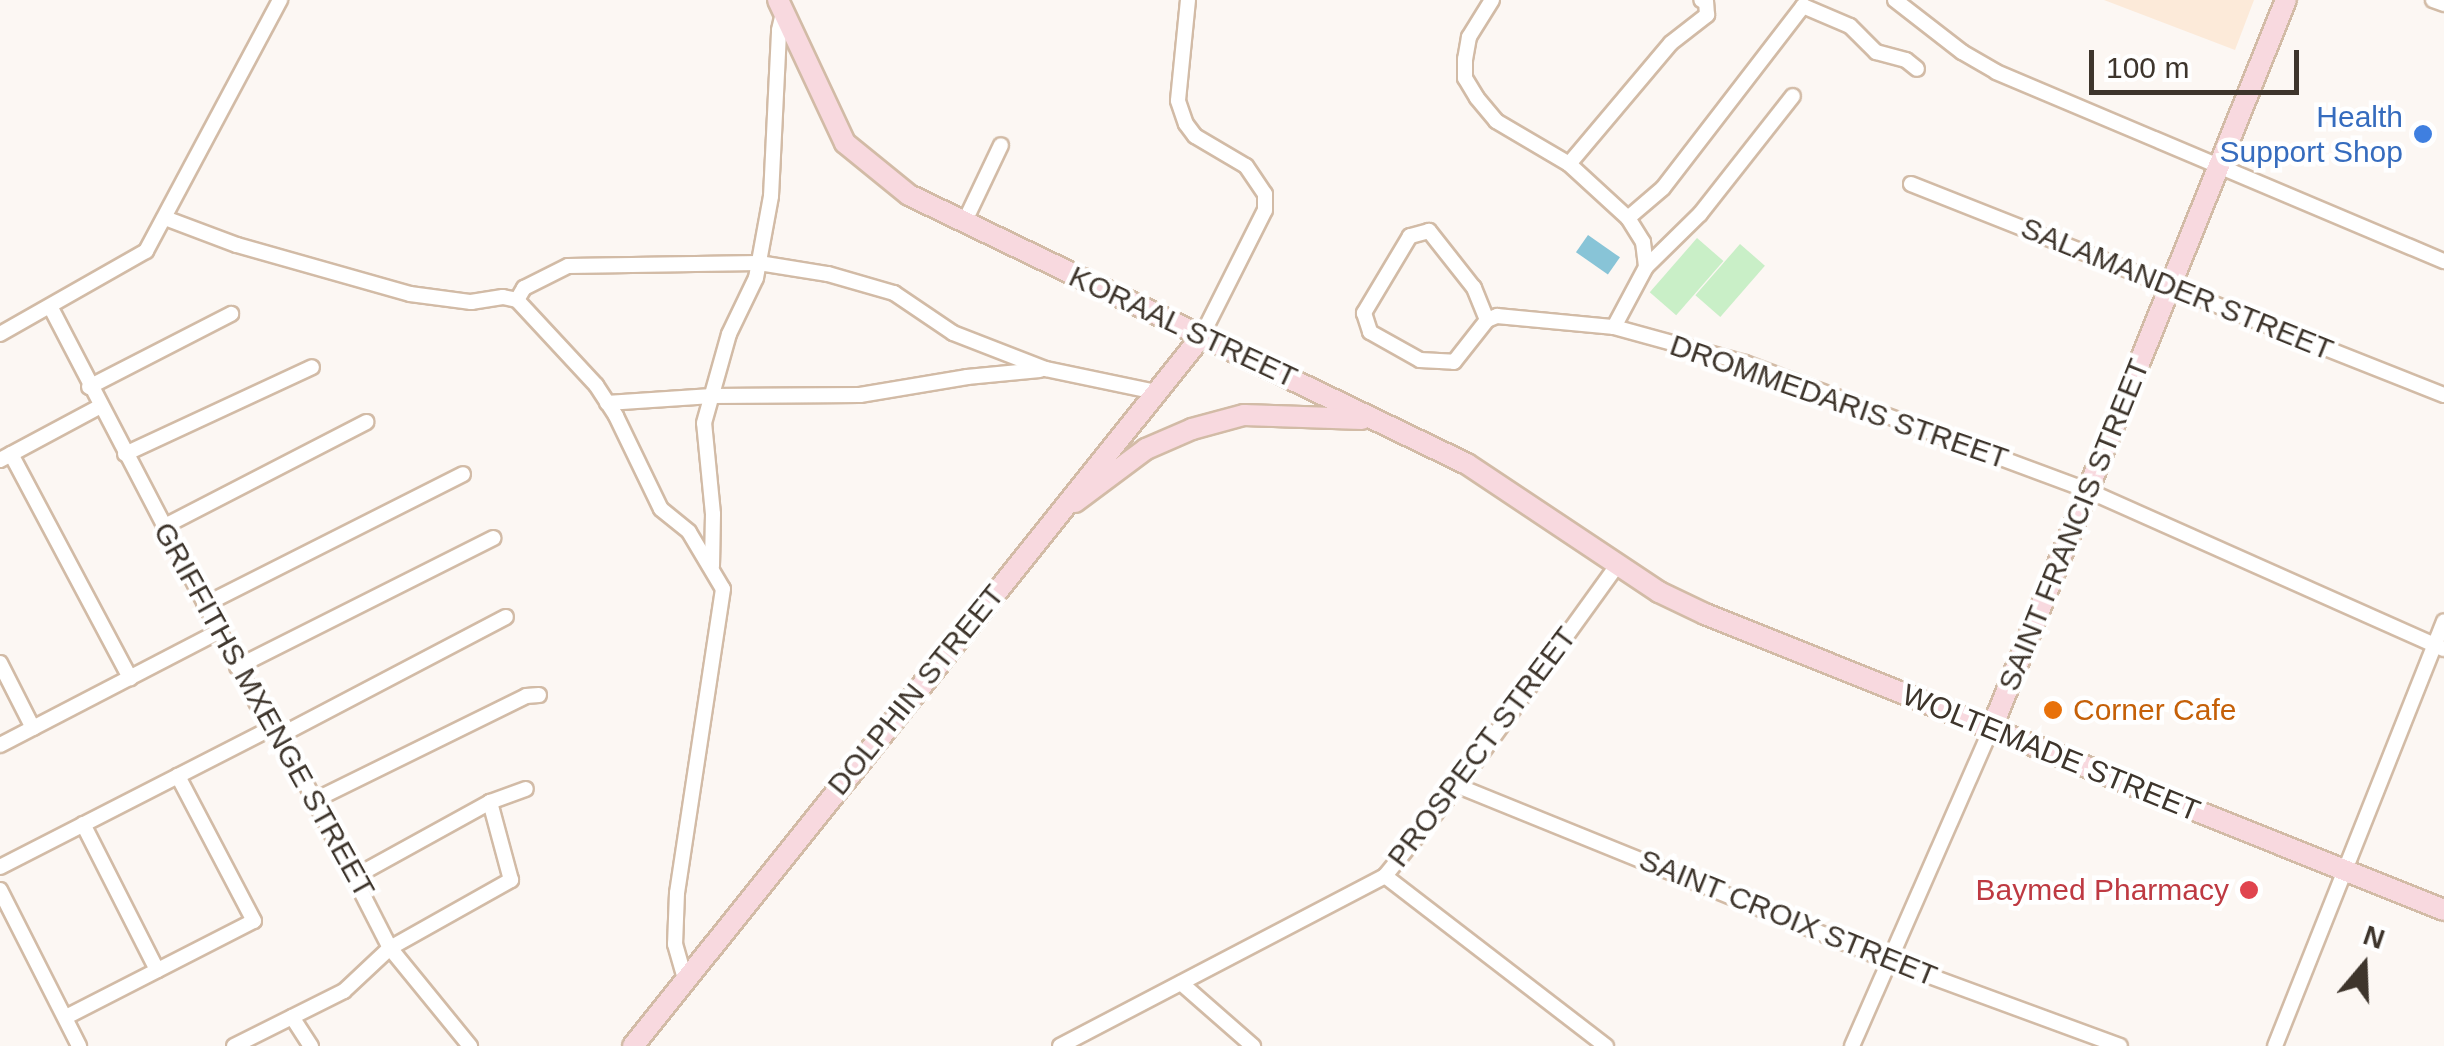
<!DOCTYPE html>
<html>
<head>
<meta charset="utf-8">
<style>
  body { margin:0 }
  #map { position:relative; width:2444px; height:1046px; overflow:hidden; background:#fcf7f3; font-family:Helvetica,sans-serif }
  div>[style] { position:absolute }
  .built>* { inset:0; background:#fcead9 }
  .green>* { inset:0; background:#c9efc7; transform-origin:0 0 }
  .water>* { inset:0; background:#88c4d7; transform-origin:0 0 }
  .roads { filter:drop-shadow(2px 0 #d2bba6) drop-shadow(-2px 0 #d2bba6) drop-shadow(0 2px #d2bba6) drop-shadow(0 -2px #d2bba6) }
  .street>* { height:14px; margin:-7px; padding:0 7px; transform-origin:7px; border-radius:7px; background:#fff }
  .secondary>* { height:20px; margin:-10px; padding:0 10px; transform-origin:10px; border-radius:10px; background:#f8d9df }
  .dots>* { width:28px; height:28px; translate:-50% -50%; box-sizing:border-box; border:5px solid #fff; border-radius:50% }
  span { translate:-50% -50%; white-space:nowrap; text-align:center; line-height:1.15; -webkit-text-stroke:9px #fff; paint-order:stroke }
  .shop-label { font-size:30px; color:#366cbe }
  .right { translate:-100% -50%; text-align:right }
  .street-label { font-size:30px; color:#3e352c }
  .food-label { font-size:30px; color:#c56008 }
  .left { translate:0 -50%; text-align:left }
  .health-label { font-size:30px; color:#be3a42 }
  .north { position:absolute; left:2314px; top:916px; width:100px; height:100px; -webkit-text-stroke:8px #fff; paint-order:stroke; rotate:19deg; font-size:28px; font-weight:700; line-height:40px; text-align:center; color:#3e352c }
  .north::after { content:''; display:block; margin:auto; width:35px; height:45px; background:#3e352c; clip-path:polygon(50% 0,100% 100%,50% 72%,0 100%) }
  .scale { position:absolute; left:2089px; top:50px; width:210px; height:45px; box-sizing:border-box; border:5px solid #3e352c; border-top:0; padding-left:12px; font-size:30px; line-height:35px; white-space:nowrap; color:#3e352c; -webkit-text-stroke:8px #fff; paint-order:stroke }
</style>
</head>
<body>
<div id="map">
  <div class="built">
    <div style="clip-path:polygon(2104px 0,2254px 0,2235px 50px)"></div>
  </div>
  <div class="green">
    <div style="left:1697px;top:238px;width:35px;height:72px;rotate:41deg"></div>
    <div style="left:1740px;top:244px;width:33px;height:68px;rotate:41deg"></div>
  </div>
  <div class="water">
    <div style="left:1588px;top:235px;width:39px;height:21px;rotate:35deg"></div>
  </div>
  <div class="roads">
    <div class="street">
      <div style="left:1188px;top:0;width:101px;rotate:95.7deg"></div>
      <div style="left:1178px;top:101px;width:24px;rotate:71deg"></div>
      <div style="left:1186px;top:124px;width:15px;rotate:53deg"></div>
      <div style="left:1195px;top:136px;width:59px;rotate:30.5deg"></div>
      <div style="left:1246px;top:166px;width:34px;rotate:56deg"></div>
      <div style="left:1265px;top:194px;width:16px;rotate:90deg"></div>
      <div style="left:1265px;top:210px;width:142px;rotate:116.7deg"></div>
      <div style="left:1492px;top:0;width:44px;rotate:121.9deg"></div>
      <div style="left:1469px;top:37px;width:22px;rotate:100deg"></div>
      <div style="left:1465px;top:59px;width:19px;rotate:90deg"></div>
      <div style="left:1465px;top:78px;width:23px;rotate:59deg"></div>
      <div style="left:1477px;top:98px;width:30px;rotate:50deg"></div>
      <div style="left:1496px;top:121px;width:85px;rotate:30.5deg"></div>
      <div style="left:1569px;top:164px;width:80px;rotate:42.5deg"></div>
      <div style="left:1628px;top:218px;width:28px;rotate:58deg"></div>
      <div style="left:1643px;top:242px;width:25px;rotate:83deg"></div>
      <div style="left:1895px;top:0;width:85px;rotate:37.8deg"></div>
      <div style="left:1962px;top:52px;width:39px;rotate:30deg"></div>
      <div style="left:1996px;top:72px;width:486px;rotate:22.9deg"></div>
      <div style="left:2433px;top:0;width:12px;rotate:20deg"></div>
      <div style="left:1569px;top:164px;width:158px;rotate:-49.9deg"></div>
      <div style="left:1671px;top:43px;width:46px;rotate:-37.9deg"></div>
      <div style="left:1707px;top:15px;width:13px;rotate:-94deg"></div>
      <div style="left:1706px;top:2px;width:5px;rotate:-158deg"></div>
      <div style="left:1911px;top:184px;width:573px;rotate:21.6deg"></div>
      <div style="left:165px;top:218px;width:77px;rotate:20.6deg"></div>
      <div style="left:237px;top:245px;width:180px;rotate:15.8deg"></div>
      <div style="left:410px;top:294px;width:62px;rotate:7.5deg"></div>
      <div style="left:471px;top:302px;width:32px;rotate:-9deg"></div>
      <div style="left:503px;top:297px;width:14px;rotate:12deg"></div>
      <div style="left:517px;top:300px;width:116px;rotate:47.1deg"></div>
      <div style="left:596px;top:385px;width:37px;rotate:57deg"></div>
      <div style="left:616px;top:416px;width:103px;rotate:64.2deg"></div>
      <div style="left:661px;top:509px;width:36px;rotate:39deg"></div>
      <div style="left:689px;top:532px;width:66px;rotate:59.2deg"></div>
      <div style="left:723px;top:589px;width:307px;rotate:98.6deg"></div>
      <div style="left:677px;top:893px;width:51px;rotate:92.2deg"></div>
      <div style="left:675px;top:944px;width:37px;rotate:74deg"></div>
      <div style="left:1628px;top:218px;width:46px;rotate:-40.6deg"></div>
      <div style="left:1663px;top:188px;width:230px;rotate:-52.4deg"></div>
      <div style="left:1803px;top:6px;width:51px;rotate:23.1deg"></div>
      <div style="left:1850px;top:26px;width:37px;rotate:45deg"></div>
      <div style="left:1876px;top:52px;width:31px;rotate:15deg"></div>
      <div style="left:1906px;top:60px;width:14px;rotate:39deg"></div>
      <div style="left:964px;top:223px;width:86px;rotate:-64.6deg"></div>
      <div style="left:517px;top:300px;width:14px;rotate:-60deg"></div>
      <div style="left:524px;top:288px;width:49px;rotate:-26.6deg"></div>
      <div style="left:568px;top:266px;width:191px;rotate:-0.9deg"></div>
      <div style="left:759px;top:263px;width:70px;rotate:9.1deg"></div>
      <div style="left:828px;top:274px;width:69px;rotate:16.1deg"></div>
      <div style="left:894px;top:293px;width:71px;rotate:34.1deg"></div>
      <div style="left:953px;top:333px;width:100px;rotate:21.2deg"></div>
      <div style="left:1046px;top:369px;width:112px;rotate:11.8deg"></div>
      <div style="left:51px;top:308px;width:475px;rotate:62.5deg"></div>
      <div style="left:270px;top:729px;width:13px;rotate:29deg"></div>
      <div style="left:281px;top:735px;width:239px;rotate:62.9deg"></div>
      <div style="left:390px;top:948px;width:127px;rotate:50.8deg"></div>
      <div style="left:1487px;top:320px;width:35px;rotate:-112deg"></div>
      <div style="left:1474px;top:288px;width:73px;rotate:-128.3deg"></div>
      <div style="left:1429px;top:231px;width:20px;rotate:165deg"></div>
      <div style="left:1410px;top:236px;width:90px;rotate:120.9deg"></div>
      <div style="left:1364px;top:313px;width:20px;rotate:72deg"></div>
      <div style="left:1370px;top:332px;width:57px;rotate:29.2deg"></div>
      <div style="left:1420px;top:360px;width:34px;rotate:3deg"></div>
      <div style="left:1454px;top:362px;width:53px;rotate:-51.8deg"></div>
      <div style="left:1487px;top:320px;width:11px;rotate:-22deg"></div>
      <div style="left:1497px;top:316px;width:118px;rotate:5.4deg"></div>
      <div style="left:1614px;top:327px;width:136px;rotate:15.4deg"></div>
      <div style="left:1745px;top:363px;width:369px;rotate:20.4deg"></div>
      <div style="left:2091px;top:492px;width:386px;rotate:24deg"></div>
      <div style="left:1614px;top:327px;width:68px;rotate:-61.9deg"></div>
      <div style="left:1646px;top:267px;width:76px;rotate:-44.5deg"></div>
      <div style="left:1700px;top:214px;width:150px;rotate:-51.8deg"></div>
      <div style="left:0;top:334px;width:168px;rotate:-29.6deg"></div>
      <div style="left:146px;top:251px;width:285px;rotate:-61.9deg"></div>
      <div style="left:89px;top:387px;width:160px;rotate:-27.2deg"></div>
      <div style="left:607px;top:403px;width:105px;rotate:-3.8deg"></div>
      <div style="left:712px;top:396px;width:148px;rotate:-0.4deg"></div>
      <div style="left:860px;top:395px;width:109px;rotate:-9.5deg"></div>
      <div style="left:967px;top:377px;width:73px;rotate:-5.5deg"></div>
      <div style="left:11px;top:454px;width:254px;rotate:62deg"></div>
      <div style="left:125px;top:454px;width:206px;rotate:-24.9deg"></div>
      <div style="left:0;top:460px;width:112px;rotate:-28.2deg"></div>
      <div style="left:163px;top:527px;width:229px;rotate:-27.3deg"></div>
      <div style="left:712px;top:566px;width:52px;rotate:-88.9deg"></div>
      <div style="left:713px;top:514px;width:91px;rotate:-95.6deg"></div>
      <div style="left:704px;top:423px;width:92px;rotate:-74.3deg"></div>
      <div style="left:729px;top:334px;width:62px;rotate:-64.3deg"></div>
      <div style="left:756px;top:278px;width:83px;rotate:-79.6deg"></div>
      <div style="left:771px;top:196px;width:166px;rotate:-87.2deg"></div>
      <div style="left:779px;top:30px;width:18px;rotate:-77deg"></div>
      <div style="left:204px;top:605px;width:290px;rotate:-26.8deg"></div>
      <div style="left:0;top:663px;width:73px;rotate:63.1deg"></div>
      <div style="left:237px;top:667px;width:287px;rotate:-26.7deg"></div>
      <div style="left:281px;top:735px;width:254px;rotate:-27.7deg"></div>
      <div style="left:0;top:745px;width:246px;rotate:-27.4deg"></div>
      <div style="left:1458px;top:786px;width:465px;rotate:22.1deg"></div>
      <div style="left:1889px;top:961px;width:246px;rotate:20.2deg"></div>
      <div style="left:311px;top:802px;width:240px;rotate:-26.2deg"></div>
      <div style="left:526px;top:696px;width:13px;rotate:-4deg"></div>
      <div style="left:83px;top:824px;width:164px;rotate:63.1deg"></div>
      <div style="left:0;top:867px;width:303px;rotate:-27.1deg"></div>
      <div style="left:356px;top:876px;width:153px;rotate:-28.9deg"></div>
      <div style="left:490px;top:802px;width:38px;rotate:-20deg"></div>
      <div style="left:1385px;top:876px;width:279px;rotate:37.6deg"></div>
      <div style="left:0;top:890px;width:175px;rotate:63.1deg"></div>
      <div style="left:1181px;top:983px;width:96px;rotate:41.2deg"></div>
      <div style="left:66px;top:1017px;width:211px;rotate:-27.1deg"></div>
      <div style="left:254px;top:921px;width:164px;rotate:-117.7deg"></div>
      <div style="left:292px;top:1017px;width:35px;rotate:57deg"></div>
      <div style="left:234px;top:1046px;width:123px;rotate:-26.6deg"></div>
      <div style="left:344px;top:991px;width:63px;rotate:-43.1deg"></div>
      <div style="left:390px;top:948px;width:139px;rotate:-29.3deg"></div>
      <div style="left:511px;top:880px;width:81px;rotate:-105.1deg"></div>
      <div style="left:1060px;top:1046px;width:367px;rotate:-27.6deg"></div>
      <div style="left:1385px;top:876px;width:116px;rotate:-51deg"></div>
      <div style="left:1458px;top:786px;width:274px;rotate:-54.2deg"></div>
      <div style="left:1852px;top:1046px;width:345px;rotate:-66.3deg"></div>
      <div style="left:2275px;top:1046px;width:457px;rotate:-68.3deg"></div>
    </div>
    <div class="secondary">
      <div style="left:778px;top:0;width:158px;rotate:64.9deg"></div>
      <div style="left:845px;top:143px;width:82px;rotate:39.1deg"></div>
      <div style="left:909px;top:195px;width:619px;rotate:25.74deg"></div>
      <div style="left:1467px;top:464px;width:231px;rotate:33.7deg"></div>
      <div style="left:1659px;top:592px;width:51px;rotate:25.6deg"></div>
      <div style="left:1705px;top:614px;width:796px;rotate:21.83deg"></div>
      <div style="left:1075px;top:502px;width:89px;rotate:-36.7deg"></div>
      <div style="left:1146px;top:449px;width:50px;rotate:-23.5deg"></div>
      <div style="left:1192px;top:429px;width:54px;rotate:-15.1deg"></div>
      <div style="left:1244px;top:415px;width:118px;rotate:1.9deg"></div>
      <div style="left:1991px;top:730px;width:787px;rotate:-68deg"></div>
      <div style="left:633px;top:1046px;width:908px;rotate:-51.3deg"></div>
    </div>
  </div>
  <div class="dots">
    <div style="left:2423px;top:134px;background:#3f7fe0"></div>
    <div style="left:2053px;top:710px;background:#e8710a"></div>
    <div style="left:2249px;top:890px;background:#e0444e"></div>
  </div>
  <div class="shop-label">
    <span class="right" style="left:2403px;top:134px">Health<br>Support Shop</span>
  </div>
  <div class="street-label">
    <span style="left:2177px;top:289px;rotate:22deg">SALAMANDER STREET</span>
    <span style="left:1183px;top:327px;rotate:25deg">KORAAL STREET</span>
    <span style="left:1839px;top:402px;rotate:19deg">DROMMEDARIS STREET</span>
    <span style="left:2074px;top:525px;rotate:-68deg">SAINT FRANCIS STREET</span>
    <span style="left:916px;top:690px;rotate:-51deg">DOLPHIN STREET</span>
    <span style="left:264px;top:710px;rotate:61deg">GRIFFITHS MXENGE STREET</span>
    <span style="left:1482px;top:747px;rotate:-53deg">PROSPECT STREET</span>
    <span style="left:2051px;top:753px;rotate:22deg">WOLTEMADE STREET</span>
    <span style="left:1788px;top:918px;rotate:22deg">SAINT CROIX STREET</span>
  </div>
  <div class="food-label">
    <span class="left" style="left:2073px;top:710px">Corner Cafe</span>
  </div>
  <div class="health-label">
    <span class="right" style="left:2229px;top:890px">Baymed Pharmacy</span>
  </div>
  <div class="north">N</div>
  <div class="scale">100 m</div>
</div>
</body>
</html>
